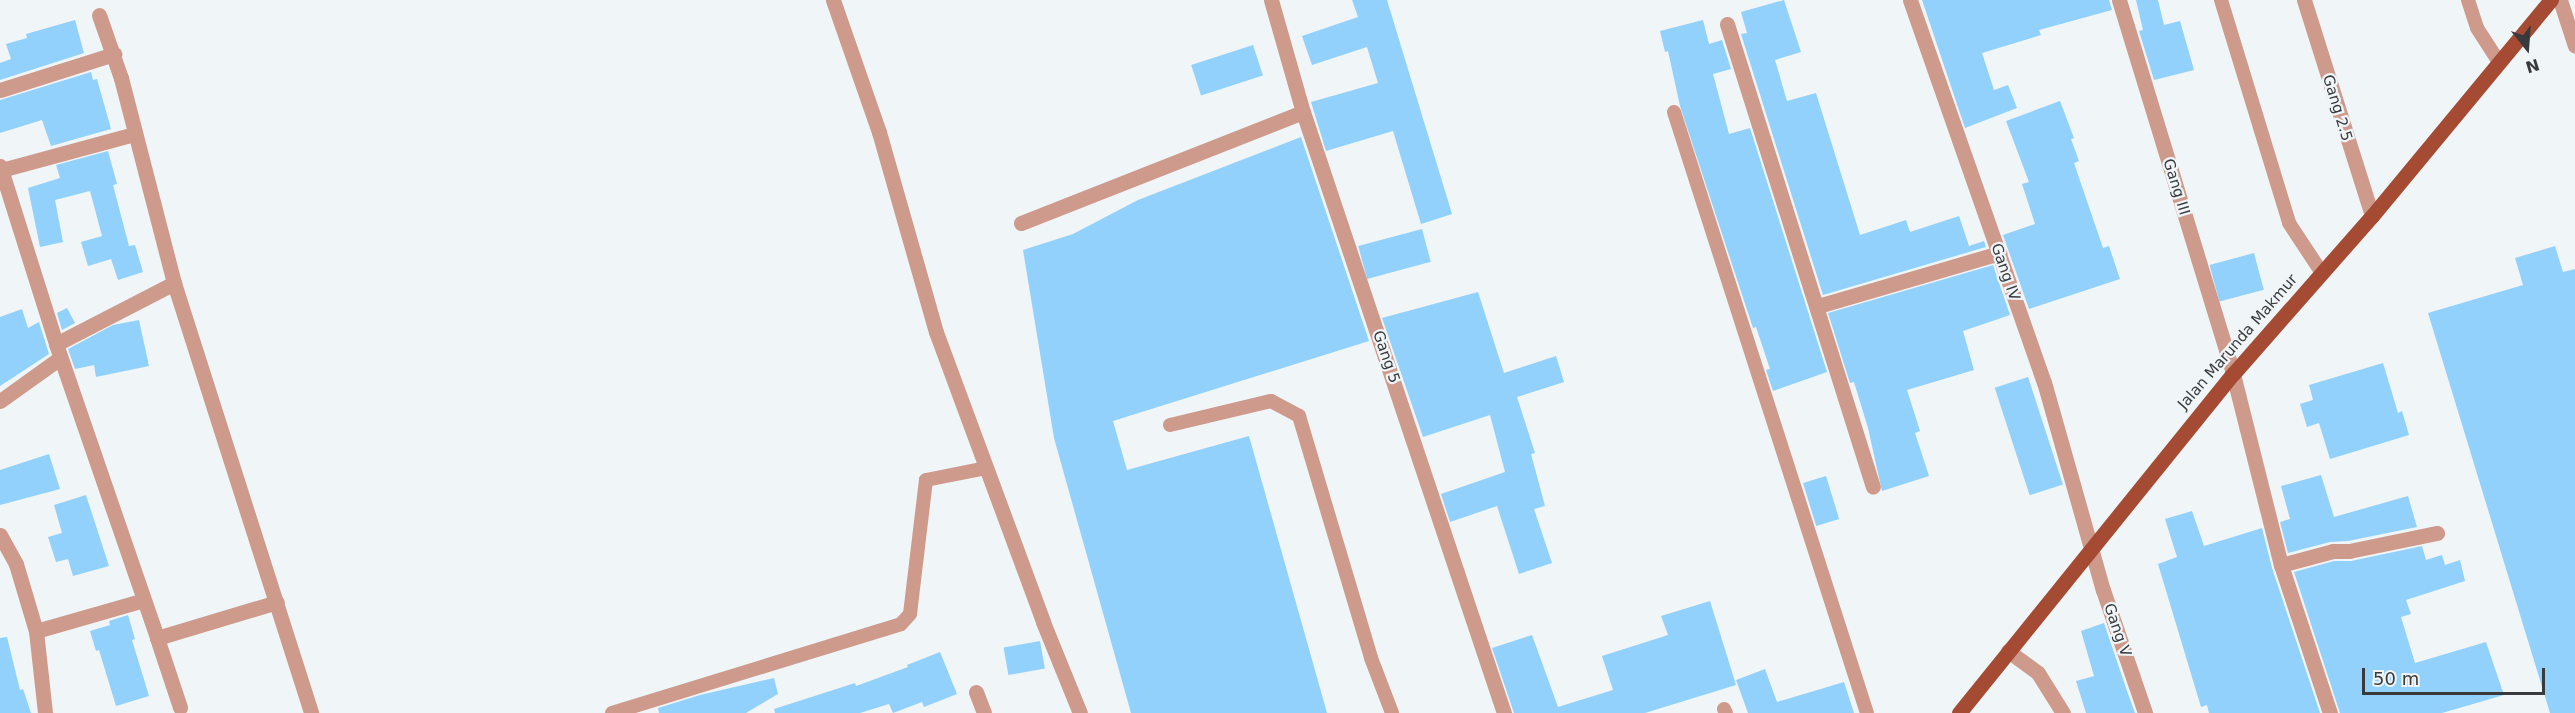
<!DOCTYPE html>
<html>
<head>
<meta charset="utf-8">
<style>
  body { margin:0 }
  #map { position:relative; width:2575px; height:713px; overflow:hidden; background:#f0f5f8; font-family:"DejaVu Sans",sans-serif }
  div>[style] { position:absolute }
  .building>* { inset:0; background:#92d1fb; transform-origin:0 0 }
  .service>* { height:14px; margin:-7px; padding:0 7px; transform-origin:7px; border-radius:7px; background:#ce9a8c }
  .minor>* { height:15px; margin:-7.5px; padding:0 7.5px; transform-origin:7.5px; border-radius:7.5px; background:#ce9a8c }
  .primary>* { height:15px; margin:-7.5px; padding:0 7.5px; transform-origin:7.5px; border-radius:7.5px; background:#a64b33 }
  span { translate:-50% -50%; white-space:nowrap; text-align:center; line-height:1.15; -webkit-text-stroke:4.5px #f0f5f8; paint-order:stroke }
  .street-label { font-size:15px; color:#383a3b }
  .north { position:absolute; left:2497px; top:18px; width:60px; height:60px; -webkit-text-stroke:4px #f0f5f8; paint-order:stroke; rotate:163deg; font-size:16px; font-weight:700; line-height:24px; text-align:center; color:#383a3b }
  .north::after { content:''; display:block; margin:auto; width:21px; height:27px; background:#383a3b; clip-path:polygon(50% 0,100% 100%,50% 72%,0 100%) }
  .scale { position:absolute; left:2362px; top:668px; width:183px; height:27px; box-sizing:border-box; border:3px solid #383a3b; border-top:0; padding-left:8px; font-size:18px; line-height:21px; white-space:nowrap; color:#383a3b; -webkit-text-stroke:4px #f0f5f8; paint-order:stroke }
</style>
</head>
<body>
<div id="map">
  <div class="building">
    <div style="clip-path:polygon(1352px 0,1387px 0,1452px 214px,1421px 224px,1393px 131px,1326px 151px,1311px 102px,1378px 83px,1367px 47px,1312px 65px,1302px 36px,1358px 17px)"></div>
    <div style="clip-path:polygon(1784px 0,1801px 52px,1775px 60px,1787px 101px,1816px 93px,1860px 235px,1906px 220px,1910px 232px,1959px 216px,1969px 246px,1984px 241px,1986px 247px,1823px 295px,1741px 34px,1747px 33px,1741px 12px)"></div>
    <div style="clip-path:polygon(1922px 0,2109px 0,2112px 10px,2039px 30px,2041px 35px,1982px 53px,1994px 90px,2008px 85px,2017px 108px,1965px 128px)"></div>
    <div style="clip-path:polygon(2136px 0,2158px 0,2164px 25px,2180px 21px,2194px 70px,2154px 80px,2139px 31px,2143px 30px)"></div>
    <div style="clip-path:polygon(75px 20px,84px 53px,0 80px,0 63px,11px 59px,6px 44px,27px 38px,26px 34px)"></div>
    <div style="clip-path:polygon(1703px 20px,1709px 44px,1722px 40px,1731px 69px,1713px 74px,1729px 134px,1750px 128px,1827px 372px,1773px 391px,1766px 370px,1770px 369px,1756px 327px,1753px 328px,1680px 106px,1668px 51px,1665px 52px,1660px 31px)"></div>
    <div style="left:1253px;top:45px;width:32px;height:65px;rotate:72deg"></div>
    <div style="clip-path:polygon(91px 72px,93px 80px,97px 79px,111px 129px,51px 146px,42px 120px,0 133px,0 100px)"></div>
    <div style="clip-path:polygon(2060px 101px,2074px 138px,2071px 139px,2079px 161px,2074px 163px,2089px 207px,2103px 248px,2109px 246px,2120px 279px,2029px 309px,2003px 235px,2035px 224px,2022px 184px,2029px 182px,2006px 121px)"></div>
    <div style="clip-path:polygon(1301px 137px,1369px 341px,1113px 421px,1127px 470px,1249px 436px,1327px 713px,1131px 713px,1054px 438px,1023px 250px,1073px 234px,1138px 200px)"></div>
    <div style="clip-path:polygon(108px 151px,117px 184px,113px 185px,129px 246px,135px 245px,143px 272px,118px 280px,111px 259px,88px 266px,81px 242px,102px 236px,90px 191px,55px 200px,63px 242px,40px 247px,28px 188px,60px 178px,56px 165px)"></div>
    <div style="left:1422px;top:229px;width:34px;height:66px;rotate:75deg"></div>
    <div style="clip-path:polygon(2555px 246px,2563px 272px,2575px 269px,2575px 713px,2550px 713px,2428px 313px,2523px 285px,2515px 258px)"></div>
    <div style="left:2254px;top:253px;width:38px;height:46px;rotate:75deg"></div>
    <div style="clip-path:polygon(1993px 265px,2010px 315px,1963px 331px,1974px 370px,1907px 390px,1920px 431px,1915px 433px,1929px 476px,1882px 491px,1868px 428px,1854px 382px,1850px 383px,1828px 313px)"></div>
    <div style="clip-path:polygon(1478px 292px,1504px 373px,1556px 356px,1564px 382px,1517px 397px,1535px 453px,1531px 454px,1545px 506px,1534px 509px,1552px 563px,1519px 574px,1497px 506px,1450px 522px,1441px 494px,1505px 472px,1490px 415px,1423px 437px,1382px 318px)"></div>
    <div style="clip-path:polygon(67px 308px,75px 323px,62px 330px,57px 313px)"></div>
    <div style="clip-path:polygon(22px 309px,28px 328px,39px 322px,49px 354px,0 386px,0 317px)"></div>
    <div style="clip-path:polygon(139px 320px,149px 366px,96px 377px,94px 365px,75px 369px,68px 349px,113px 325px)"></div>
    <div style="clip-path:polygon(2383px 363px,2398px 413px,2402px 411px,2409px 435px,2330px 459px,2319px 423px,2307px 427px,2300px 404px,2313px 400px,2309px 385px)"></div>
    <div style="left:2028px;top:377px;width:113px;height:35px;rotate:72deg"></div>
    <div style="clip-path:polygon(49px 454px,60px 489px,0 505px,0 470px)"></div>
    <div style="clip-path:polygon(2321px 475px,2334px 517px,2408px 496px,2417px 527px,2348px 541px,2330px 542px,2288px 553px,2280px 522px,2290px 519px,2281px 486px)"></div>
    <div style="left:1826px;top:476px;width:45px;height:24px;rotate:73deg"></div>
    <div style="clip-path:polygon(86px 495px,109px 566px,73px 576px,68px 559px,56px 562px,48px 537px,62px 533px,54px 505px)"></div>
    <div style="clip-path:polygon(2192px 511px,2204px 546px,2262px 528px,2272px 568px,2320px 713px,2209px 713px,2207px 705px,2201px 707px,2158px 564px,2177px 557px,2165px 519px)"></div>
    <div style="clip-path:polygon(2422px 546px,2426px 560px,2442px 555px,2445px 565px,2460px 560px,2465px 581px,2406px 600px,2411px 614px,2401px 617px,2415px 663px,2486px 642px,2504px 695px,2442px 713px,2340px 713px,2294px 572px,2334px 561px,2351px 561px)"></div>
    <div style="clip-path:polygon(1710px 601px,1736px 685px,1645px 713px,1514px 713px,1492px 648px,1532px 635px,1558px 707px,1613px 690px,1602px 656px,1668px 635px,1661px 616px)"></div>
    <div style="clip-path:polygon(128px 615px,135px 639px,132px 640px,149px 696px,116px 706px,99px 650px,96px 651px,90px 631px,110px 625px,109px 621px)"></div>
    <div style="clip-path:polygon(2104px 623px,2127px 691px,2135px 713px,2086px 713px,2076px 681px,2094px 676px,2081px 631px)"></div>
    <div style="clip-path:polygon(7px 637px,20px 690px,23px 689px,31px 713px,0 713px,0 638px)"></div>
    <div style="left:1040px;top:641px;width:28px;height:37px;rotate:80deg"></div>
    <div style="clip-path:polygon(940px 652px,957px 694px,924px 707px,922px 702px,893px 713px,889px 704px,860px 713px,775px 713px,774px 709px,855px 683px,856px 686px,908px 667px,907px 665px)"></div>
    <div style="clip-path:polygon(1765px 669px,1777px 702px,1844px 682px,1854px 713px,1748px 713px,1736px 680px)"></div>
    <div style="clip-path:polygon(774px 678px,778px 694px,746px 713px,659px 713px,658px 708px,700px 695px)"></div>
  </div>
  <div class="service">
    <div style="left:2221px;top:0;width:233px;rotate:73deg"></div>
    <div style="left:2289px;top:223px;width:60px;rotate:56.6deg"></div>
    <div style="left:2468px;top:0;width:29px;rotate:72deg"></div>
    <div style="left:2477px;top:28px;width:40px;rotate:57.1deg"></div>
    <div style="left:1674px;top:112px;width:631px;rotate:72.2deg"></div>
    <div style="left:1170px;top:425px;width:104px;rotate:-13.4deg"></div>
    <div style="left:1271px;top:401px;width:32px;rotate:28deg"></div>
    <div style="left:1299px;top:416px;width:252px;rotate:73.4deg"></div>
    <div style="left:1371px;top:658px;width:59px;rotate:69.1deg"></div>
    <div style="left:1724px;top:709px;width:4px;rotate:63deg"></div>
    <div style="left:612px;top:713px;width:302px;rotate:-17.1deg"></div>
    <div style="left:901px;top:624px;width:13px;rotate:-48deg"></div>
    <div style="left:910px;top:614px;width:135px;rotate:-83.2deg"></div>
    <div style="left:926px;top:480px;width:61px;rotate:-11.3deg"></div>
  </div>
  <div class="minor">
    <div style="left:833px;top:0;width:140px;rotate:70.8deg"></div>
    <div style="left:879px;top:132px;width:208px;rotate:74.1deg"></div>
    <div style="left:936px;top:332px;width:309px;rotate:69.7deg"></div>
    <div style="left:1043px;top:622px;width:98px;rotate:67.9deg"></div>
    <div style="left:1271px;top:0;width:116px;rotate:74.1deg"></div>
    <div style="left:1303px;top:112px;width:634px;rotate:71.51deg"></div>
    <div style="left:1910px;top:0;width:405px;rotate:70.7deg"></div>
    <div style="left:2044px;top:382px;width:216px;rotate:74.2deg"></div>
    <div style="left:2103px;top:590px;width:130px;rotate:71.1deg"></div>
    <div style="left:2119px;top:0;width:391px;rotate:73deg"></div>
    <div style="left:2233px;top:374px;width:197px;rotate:75.9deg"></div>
    <div style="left:2281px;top:565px;width:156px;rotate:71.7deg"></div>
    <div style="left:2304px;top:0;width:226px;rotate:72.5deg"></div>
    <div style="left:2560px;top:0;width:48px;rotate:71.9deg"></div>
    <div style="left:99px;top:15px;width:67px;rotate:70.8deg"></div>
    <div style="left:121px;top:78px;width:212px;rotate:75.5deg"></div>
    <div style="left:174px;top:283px;width:451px;rotate:72.3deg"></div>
    <div style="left:1727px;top:24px;width:485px;rotate:72.5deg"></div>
    <div style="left:0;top:90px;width:120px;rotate:-17.5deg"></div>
    <div style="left:0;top:166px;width:187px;rotate:72.5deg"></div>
    <div style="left:56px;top:344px;width:133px;rotate:-27.3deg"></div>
    <div style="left:1px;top:170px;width:138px;rotate:-15.1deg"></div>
    <div style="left:1021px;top:223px;width:303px;rotate:-21.5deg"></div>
    <div style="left:1818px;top:306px;width:189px;rotate:-16.3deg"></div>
    <div style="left:56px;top:344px;width:311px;rotate:71deg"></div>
    <div style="left:157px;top:638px;width:125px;rotate:-16.7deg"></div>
    <div style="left:0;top:401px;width:74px;rotate:-35.6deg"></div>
    <div style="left:0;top:535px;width:33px;rotate:61deg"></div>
    <div style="left:16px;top:564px;width:70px;rotate:73.4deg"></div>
    <div style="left:36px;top:631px;width:82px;rotate:83.7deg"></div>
    <div style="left:2281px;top:565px;width:54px;rotate:-15.1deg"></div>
    <div style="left:2333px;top:551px;width:16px"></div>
    <div style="left:2349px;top:551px;width:90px;rotate:-11.6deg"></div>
    <div style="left:36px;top:631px;width:112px;rotate:-16deg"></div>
    <div style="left:157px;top:638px;width:73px;rotate:71.6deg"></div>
    <div style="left:2008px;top:651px;width:37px;rotate:36deg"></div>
    <div style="left:2038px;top:673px;width:47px;rotate:58deg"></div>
    <div style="left:976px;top:692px;width:22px;rotate:69deg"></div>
  </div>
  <div class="primary">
    <div style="left:1959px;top:713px;width:436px;rotate:-51.1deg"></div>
    <div style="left:2233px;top:374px;width:210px;rotate:-48.7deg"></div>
    <div style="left:2372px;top:216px;width:281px;rotate:-50.4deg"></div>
  </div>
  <div class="street-label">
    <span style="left:2337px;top:108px;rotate:73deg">Gang 2.5</span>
    <span style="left:2176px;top:187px;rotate:73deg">Gang III</span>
    <span style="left:2005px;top:272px;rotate:71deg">Gang IV</span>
    <span style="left:2238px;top:342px;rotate:-49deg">Jalan Marunda Makmur</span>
    <span style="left:1386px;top:357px;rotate:71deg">Gang 5</span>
    <span style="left:2117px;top:630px;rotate:71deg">Gang V</span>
  </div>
  <div class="north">N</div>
  <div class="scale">50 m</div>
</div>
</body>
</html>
